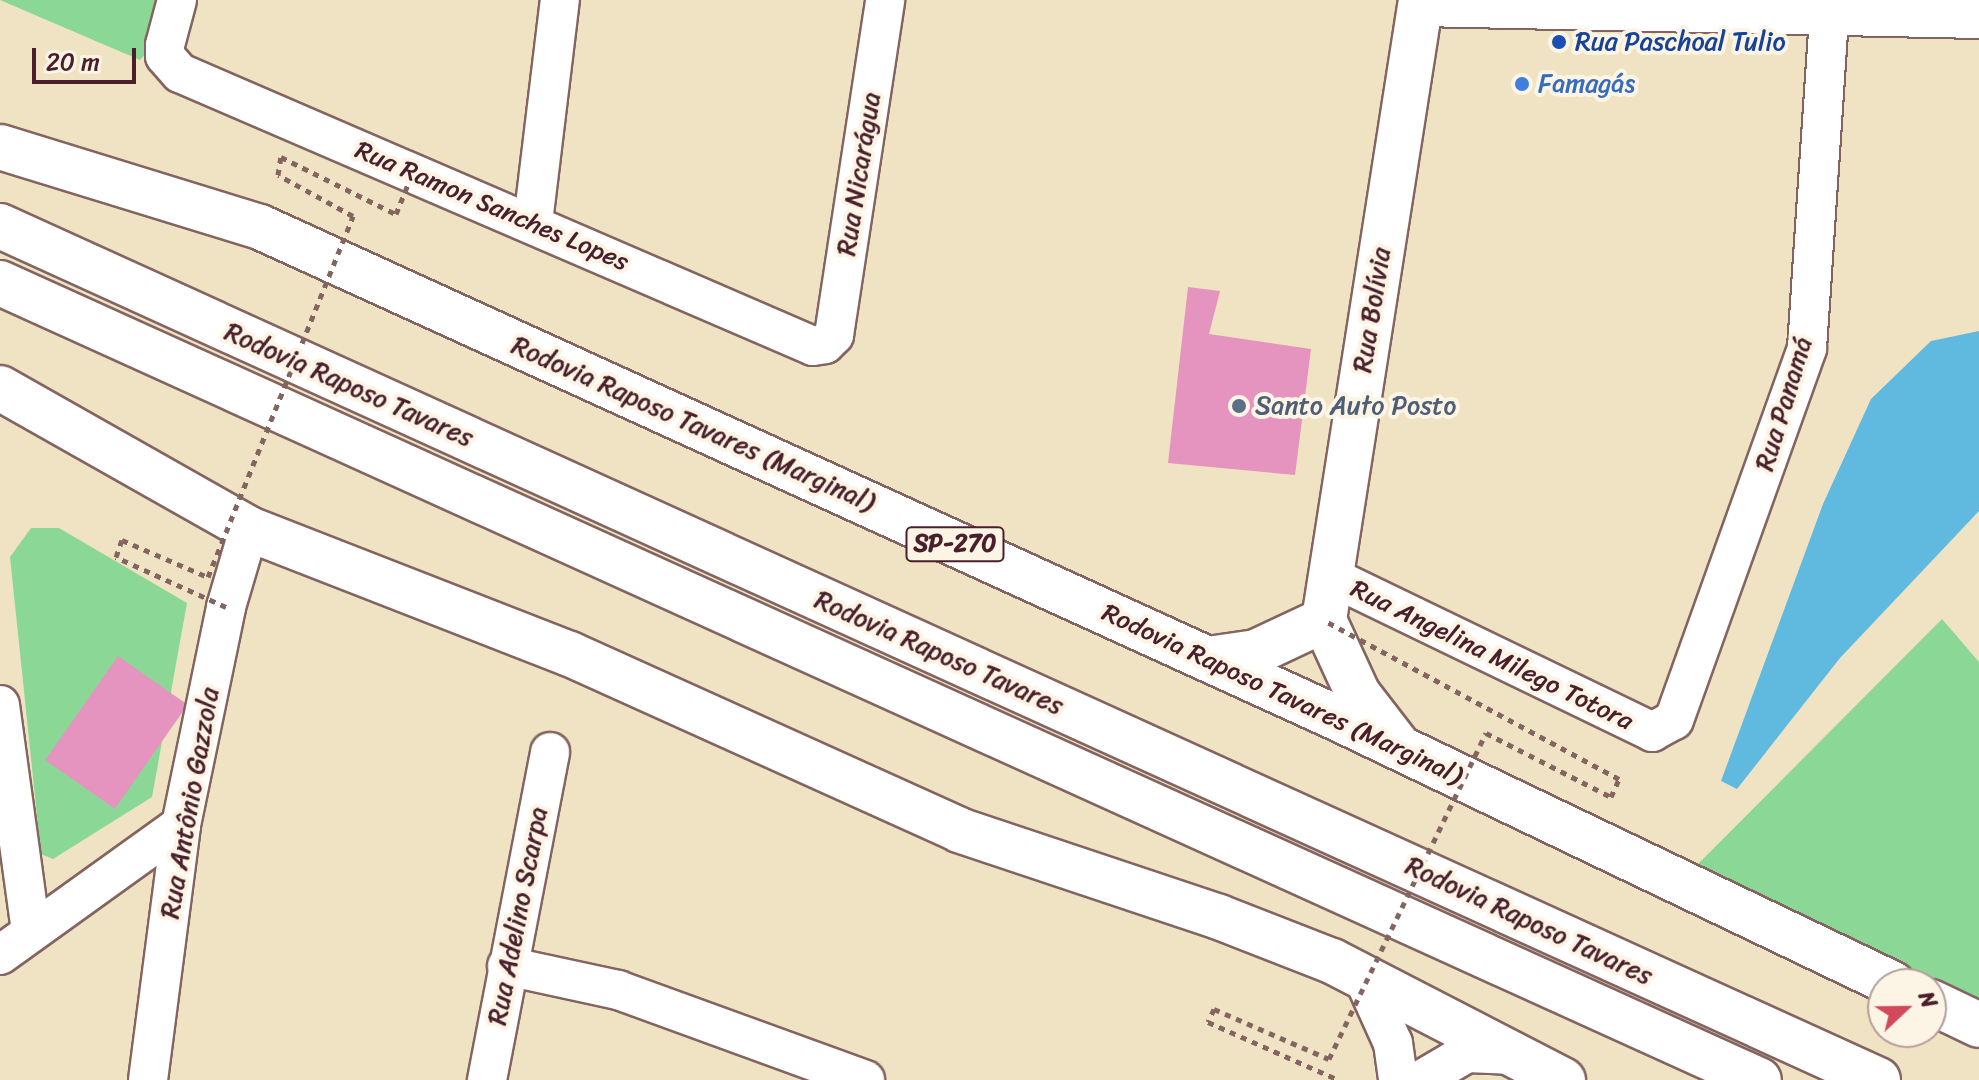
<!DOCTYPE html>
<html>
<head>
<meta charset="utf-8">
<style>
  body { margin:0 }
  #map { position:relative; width:1979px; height:1080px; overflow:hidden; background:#efe3c3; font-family:Sriracha,sans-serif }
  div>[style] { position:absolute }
  .green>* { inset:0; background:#8bd896 }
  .water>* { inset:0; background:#60b9de }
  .building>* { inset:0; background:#e494bf; transform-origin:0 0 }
  .path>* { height:5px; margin-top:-2.5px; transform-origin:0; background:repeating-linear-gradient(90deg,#846460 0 6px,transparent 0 12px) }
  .roads { filter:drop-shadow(2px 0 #846460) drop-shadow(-2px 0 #846460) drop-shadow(0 2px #846460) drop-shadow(0 -2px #846460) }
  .minor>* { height:38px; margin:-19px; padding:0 19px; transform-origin:19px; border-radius:19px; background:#fff }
  .tertiary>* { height:44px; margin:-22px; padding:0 22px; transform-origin:22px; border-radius:22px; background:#fff }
  .trunk>* { height:44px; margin:-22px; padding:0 22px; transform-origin:22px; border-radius:22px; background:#fff }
  .motorway>* { height:44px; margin:-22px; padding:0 22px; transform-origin:22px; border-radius:22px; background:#fff }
  .path-bridge>* { height:5px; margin-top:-2.5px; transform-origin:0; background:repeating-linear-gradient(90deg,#846460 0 6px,transparent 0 12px) }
  .dots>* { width:22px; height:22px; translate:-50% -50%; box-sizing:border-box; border:4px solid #fcf5e5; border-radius:50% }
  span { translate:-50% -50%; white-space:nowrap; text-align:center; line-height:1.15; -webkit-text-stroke:8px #fcf5e5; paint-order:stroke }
  .shield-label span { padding:2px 6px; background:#fcf5e5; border:2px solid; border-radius:6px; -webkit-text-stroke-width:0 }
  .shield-label { font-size:24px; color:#4a1f2b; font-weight:700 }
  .transit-label { font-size:26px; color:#164399 }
  .left { translate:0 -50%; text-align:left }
  .shop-label { font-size:26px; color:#366cbe }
  .street-label { font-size:26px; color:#4a1f2b }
  .service-label { font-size:26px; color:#4e5e75 }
  .north { position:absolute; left:1867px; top:968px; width:80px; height:80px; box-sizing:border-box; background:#fcf5e5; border:2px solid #b59f9b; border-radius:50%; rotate:68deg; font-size:22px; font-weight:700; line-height:32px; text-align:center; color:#4a1f2b }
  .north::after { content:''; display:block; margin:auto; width:28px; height:36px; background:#d1495b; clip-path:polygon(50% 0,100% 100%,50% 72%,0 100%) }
  .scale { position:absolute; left:32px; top:48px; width:104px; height:36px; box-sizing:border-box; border:4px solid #4a1f2b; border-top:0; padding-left:10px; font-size:24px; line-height:28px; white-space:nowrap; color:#4a1f2b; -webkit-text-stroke:6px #fcf5e5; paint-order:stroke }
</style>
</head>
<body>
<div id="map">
  <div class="green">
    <div style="clip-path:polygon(0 0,170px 0,160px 38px,140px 60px)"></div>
    <div style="clip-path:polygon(31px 528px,59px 528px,187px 603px,152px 797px,53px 859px,41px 854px,10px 557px)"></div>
    <div style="clip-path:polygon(1942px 619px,1979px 662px,1979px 1014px,1931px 984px,1917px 984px,1690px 872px)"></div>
  </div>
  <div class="water">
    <div style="clip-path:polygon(1979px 331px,1979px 511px,1840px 658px,1737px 789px,1721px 781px,1823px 504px,1871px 399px,1931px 341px)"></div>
  </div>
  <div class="building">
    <div style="clip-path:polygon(1188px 287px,1220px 291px,1209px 334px,1311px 349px,1295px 475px,1168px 463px)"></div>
    <div style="left:118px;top:656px;width:85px;height:127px;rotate:35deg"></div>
  </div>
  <div class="path">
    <div style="left:1214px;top:1009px;width:14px;rotate:115deg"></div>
    <div style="left:1208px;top:1022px;width:143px;rotate:23.9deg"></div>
  </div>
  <div class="roads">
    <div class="minor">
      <div style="left:177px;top:0;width:47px;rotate:104.9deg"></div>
      <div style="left:165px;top:45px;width:11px;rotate:90deg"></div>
      <div style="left:165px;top:56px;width:23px;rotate:49deg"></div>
      <div style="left:180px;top:73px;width:689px;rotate:23.33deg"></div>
      <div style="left:813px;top:346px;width:12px;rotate:-9deg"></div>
      <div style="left:825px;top:344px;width:13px;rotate:-45deg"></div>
      <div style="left:834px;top:335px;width:339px;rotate:-81.3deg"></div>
      <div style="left:1420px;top:7px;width:559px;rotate:1.23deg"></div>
      <div style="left:533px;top:222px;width:224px;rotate:-83.1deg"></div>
      <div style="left:1332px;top:577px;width:356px;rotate:25.8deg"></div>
      <div style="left:1652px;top:732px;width:25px;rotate:-29deg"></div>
      <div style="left:1674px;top:720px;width:395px;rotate:-70.3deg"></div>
      <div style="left:1807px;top:348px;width:349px;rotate:-86.2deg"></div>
      <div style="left:0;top:705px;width:229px;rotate:82.2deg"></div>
      <div style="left:0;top:955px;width:223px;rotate:-35.7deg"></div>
      <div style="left:507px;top:966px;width:114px;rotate:12.2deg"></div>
      <div style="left:618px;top:990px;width:263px;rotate:20deg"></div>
      <div style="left:1363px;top:977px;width:72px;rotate:65.6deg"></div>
      <div style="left:1393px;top:1043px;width:37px;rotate:82deg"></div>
      <div style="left:148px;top:1080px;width:257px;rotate:-82.6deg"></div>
      <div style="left:181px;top:825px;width:223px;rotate:-78.3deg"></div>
      <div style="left:226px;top:607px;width:81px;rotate:-73.6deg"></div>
      <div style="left:487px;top:1080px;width:334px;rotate:-79.1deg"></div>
      <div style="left:1421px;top:1080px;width:53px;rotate:-30.4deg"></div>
      <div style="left:1467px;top:1053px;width:47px;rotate:2.4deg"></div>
    </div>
    <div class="tertiary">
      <div style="left:1208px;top:659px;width:49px;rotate:-8.3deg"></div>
      <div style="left:1256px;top:652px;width:75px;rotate:-25.2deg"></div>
      <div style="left:1399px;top:747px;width:67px;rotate:-127.7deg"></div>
      <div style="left:1358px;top:694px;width:81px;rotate:-114.7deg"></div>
      <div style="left:1324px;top:620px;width:628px;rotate:-81.11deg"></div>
    </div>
    <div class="trunk">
      <div style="left:0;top:147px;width:272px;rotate:17.1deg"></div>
      <div style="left:260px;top:227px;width:1184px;rotate:24.51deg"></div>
      <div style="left:1337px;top:718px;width:616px;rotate:25.57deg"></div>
      <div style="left:0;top:388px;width:286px;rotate:29.5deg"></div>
      <div style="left:249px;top:529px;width:344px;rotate:21.3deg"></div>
      <div style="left:570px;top:654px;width:427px;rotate:24.3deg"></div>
      <div style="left:959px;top:830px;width:274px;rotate:18.5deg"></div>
      <div style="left:1219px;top:917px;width:121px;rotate:21.3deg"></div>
      <div style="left:1332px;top:961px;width:260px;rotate:27.3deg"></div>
      <div style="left:1931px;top:1002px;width:53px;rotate:25.6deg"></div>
    </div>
    <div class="motorway">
      <div style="left:0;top:226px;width:2063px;rotate:24.45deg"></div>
      <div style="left:0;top:283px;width:1931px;rotate:24.38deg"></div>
    </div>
  </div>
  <div class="path-bridge">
    <div style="left:226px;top:607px;width:121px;rotate:-155.6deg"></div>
    <div style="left:116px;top:557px;width:18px;rotate:-71deg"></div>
    <div style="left:122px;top:540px;width:94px;rotate:23.3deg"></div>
    <div style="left:208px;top:577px;width:389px;rotate:-68.1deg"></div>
    <div style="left:353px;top:216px;width:85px;rotate:-151.3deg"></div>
    <div style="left:278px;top:175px;width:18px;rotate:-81deg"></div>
    <div style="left:281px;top:157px;width:128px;rotate:26.4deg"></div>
    <div style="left:396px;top:214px;width:45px;rotate:-68deg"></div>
    <div style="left:1214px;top:1009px;width:125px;rotate:23.5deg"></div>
    <div style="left:1329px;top:1059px;width:362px;rotate:-64.3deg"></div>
    <div style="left:1486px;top:733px;width:140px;rotate:27.1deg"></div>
    <div style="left:1611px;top:797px;width:20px;rotate:-66deg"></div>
    <div style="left:1619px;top:779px;width:335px;rotate:-151.7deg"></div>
  </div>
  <div class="dots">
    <div style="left:1559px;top:42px;background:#1a4fb4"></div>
    <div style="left:1522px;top:84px;background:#3f7fe0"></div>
    <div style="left:1239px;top:406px;background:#5c6f8a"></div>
  </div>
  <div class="shield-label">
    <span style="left:955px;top:544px">SP-270</span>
  </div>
  <div class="transit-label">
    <span class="left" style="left:1575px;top:42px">Rua Paschoal Tulio</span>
  </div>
  <div class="shop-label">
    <span class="left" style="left:1538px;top:84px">Famagás</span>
  </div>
  <div class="street-label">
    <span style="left:859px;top:174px;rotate:-81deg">Rua Nicarágua</span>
    <span style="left:492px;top:206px;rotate:23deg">Rua Ramon Sanches Lopes</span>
    <span style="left:1372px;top:310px;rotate:-81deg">Rua Bolívia</span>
    <span style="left:349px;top:385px;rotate:24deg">Rodovia Raposo Tavares</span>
    <span style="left:1784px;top:404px;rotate:-73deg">Rua Panamá</span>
    <span style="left:693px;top:424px;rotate:24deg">Rodovia Raposo Tavares (Marginal)</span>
    <span style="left:939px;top:653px;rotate:24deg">Rodovia Raposo Tavares</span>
    <span style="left:1492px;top:655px;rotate:26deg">Rua Angelina Milego Totora</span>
    <span style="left:1282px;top:694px;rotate:25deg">Rodovia Raposo Tavares (Marginal)</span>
    <span style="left:190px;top:803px;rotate:-80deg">Rua Antônio Gazzola</span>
    <span style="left:518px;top:916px;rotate:-79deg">Rua Adelino Scarpa</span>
    <span style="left:1529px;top:921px;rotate:25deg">Rodovia Raposo Tavares</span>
  </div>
  <div class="service-label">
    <span class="left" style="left:1255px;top:406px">Santo Auto Posto</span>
  </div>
  <div class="north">N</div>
  <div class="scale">20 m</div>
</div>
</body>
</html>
